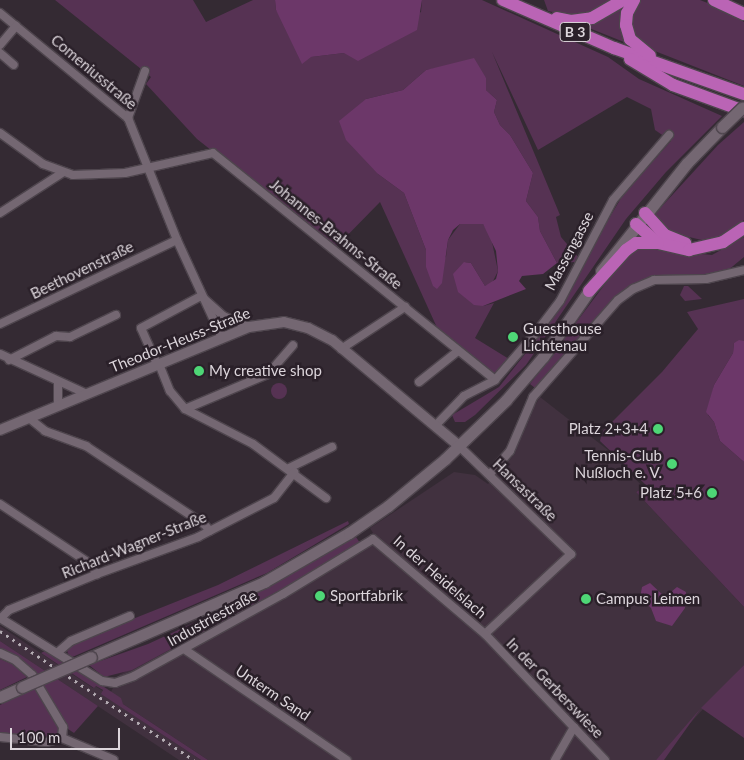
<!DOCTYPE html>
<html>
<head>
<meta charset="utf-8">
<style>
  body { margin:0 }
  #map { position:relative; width:744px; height:760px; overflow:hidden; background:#342a33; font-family:Lato,sans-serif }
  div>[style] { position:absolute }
  .built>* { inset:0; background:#41313f }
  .green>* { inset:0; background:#563253 }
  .round { border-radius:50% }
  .water>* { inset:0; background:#6c3769 }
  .roads { filter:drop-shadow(1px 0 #4e454d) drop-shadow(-1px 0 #4e454d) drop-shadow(0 1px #4e454d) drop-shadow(0 -1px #4e454d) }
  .minor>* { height:8px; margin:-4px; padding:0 4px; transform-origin:4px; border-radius:4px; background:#746772 }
  .tertiary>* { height:10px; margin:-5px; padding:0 5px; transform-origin:5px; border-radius:5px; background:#746772 }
  .secondary>* { height:11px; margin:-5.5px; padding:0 5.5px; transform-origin:5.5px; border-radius:5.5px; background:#746772 }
  .trunk>* { height:12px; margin:-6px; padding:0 6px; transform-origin:6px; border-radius:6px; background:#ba64b5 }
  .rail>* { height:2.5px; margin-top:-1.25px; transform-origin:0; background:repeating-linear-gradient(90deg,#b3abb2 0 2.5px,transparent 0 7.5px) }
  .bridges { filter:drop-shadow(1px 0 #4e454d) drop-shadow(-1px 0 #4e454d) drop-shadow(0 1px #4e454d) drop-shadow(0 -1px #4e454d) }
  .secondary-bridge>* { height:11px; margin:-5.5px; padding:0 5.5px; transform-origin:5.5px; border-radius:5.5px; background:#746772 }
  .dots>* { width:14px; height:14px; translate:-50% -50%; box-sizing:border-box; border:2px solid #2a2029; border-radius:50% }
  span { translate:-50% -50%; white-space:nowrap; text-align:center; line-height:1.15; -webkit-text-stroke:5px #2a2029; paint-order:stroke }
  .shield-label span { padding:1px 4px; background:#2a2029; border:1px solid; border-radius:4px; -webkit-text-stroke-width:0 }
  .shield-label { font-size:14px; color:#dcd5db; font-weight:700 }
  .street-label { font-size:15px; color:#dcd5db }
  .poi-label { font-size:15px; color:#dcd5db }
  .left { translate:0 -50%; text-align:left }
  .right { translate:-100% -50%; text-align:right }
  .scale { position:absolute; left:10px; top:728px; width:110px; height:22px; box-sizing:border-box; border:2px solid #dcd5db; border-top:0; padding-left:6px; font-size:15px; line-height:18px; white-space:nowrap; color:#dcd5db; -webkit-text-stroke:4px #2a2029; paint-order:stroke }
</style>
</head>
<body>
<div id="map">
  <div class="built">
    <div style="clip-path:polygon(540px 397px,608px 450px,644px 488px,636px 492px,744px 607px,744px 665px,656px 760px,208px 760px,123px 704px,111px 692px,119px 675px,360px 543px,373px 533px,370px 528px,454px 472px,475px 475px,488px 484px,514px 455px,528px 417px)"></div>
    <div style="clip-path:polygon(0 626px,93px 688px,95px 686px,103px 691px,102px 694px,201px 760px,179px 760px,75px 691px,0 641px)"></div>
  </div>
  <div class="green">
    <div style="clip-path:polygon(55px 0,193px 0,206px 22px,253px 0,275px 0,276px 10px,311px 57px,344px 53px,421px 12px,422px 0,482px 0,608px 57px,639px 79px,722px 116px,666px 172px,626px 219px,526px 365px,475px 415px,465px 422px,455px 422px,452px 415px,499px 387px,533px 344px,623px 195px,671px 141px,655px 130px,651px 109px,627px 97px,538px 150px,492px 52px,560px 215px,556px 217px,561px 237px,578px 257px,575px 262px,557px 263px,540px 231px,538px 217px,526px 201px,533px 173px,510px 135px,500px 125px,494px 112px,497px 100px,486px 90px,486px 78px,449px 66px,426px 70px,403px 90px,366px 99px,378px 174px,404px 193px,426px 250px,426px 267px,446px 257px,448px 240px,460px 224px,483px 224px,491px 237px,498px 271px,491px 285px,485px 286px,471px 263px,464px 262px,483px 306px,494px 303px,475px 338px,509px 359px,495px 375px,439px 332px,380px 202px,335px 248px,197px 139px,146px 84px,151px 77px)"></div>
    <div style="clip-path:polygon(544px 0,618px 0,592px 15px,572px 16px,548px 11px)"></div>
    <div style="clip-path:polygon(629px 0,629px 44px,579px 24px)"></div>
    <div style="clip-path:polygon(641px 0,700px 0,730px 12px,744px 22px,744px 86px,642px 46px,631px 29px,634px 7px)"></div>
    <div style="clip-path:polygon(744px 122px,744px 220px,729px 234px,706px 241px,672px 233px,653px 216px,718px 145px)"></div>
    <div style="clip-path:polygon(744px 237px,744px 257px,727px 271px,701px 275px,660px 275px,630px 287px,535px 388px,530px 384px,623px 260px,641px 248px,712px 255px)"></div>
    <div style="clip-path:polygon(684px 286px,688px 286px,702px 299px,685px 301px,680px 295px)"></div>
    <div style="clip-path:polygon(744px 299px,744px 341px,734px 343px,733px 353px,714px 385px,708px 415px,714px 422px,720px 441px,744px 462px,744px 607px,636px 492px,647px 486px,600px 441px,602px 432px,662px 372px,698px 329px,687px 312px)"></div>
    <div class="round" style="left:271px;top:383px;width:16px;height:16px"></div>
    <div style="clip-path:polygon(348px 521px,349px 524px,267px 573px,70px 658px,65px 646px,218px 585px)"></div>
    <div style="clip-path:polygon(356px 537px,360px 543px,328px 564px,132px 670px,104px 677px,89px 665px,148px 644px,241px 601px)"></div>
    <div style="clip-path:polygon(0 641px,98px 706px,74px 733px,68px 729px,50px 737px,0 733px,0 705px,42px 685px,16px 656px,0 649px)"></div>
    <div style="clip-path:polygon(47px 650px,121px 698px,123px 704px,208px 760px,201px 760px,101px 694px,103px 690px,96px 686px,94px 688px,41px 653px)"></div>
    <div style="clip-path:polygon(0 659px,12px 664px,27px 677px,0 690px)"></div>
    <div style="clip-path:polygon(744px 665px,744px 738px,701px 708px,664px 760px,656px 760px,701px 708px)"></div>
  </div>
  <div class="water">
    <div style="clip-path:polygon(275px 0,422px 0,417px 30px,358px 61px,344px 53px,311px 57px,302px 64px,276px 10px)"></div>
    <div style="clip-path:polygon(474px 58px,486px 78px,486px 90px,497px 100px,494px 112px,500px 125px,510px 135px,533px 173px,526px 201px,538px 217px,540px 231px,557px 263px,543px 274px,522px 276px,519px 281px,526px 289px,483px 306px,474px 305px,458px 292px,453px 274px,464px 262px,471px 263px,485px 286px,496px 279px,498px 271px,496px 251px,483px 224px,460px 224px,453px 230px,448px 240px,442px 283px,437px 289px,433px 286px,426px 267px,426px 250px,404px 193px,378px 174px,346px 140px,339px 121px,366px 99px,403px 90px,426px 70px)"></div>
    <div style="clip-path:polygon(739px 340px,744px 341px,744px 462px,720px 441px,714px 422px,706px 412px,714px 385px,733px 353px,734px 343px)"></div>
    <div style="clip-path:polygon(650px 583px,665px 597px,677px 587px,686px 592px,685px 608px,672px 626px,656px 621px,651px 608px,640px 598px,642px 587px)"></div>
  </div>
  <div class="roads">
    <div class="minor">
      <div style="left:0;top:13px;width:166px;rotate:39.4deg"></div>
      <div style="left:128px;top:118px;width:131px;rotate:68.1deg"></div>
      <div style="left:177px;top:240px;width:108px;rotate:65.3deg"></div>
      <div style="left:0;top:45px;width:25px;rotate:-50deg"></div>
      <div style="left:0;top:53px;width:18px;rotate:41deg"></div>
      <div style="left:128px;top:118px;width:50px;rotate:-70.1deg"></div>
      <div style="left:0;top:133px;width:53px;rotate:35.8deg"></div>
      <div style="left:43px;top:164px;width:32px;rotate:20deg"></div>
      <div style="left:73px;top:175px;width:52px;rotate:-2.2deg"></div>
      <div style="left:125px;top:173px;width:90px;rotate:-12.8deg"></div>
      <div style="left:213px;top:153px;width:362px;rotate:38.8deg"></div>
      <div style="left:0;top:213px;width:74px;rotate:-32.8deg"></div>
      <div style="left:0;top:324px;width:196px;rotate:-25.4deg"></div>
      <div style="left:341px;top:349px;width:77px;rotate:-33.3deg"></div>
      <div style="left:0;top:354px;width:96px;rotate:24.7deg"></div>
      <div style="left:9px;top:360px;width:53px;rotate:-27.1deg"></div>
      <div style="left:56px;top:336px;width:14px;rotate:4deg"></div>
      <div style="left:70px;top:337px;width:51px;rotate:-25.6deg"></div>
      <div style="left:157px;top:364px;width:39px;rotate:-114deg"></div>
      <div style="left:141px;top:328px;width:68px;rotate:-28.1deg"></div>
      <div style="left:201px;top:296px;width:30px;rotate:42deg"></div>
      <div style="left:223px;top:316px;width:28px;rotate:23deg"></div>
      <div style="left:159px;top:364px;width:29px;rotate:68deg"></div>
      <div style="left:170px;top:391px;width:23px;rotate:50deg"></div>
      <div style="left:185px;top:409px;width:76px;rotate:27.2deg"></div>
      <div style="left:253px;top:444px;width:91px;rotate:36.5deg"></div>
      <div style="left:419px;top:382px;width:50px;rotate:-38.5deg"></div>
      <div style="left:58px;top:406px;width:24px;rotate:-90deg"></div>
      <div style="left:185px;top:409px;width:90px;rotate:-22.9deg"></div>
      <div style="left:268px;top:374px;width:38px;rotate:-49deg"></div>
      <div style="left:29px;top:418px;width:21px;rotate:39deg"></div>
      <div style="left:45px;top:431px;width:44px;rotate:20.1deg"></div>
      <div style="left:86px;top:446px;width:141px;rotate:33.5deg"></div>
      <div style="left:204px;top:524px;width:9px;rotate:49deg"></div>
      <div style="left:436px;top:425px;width:40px;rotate:-46deg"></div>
      <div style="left:464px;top:396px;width:35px;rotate:-27deg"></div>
      <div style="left:495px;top:380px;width:61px;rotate:-49deg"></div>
      <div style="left:535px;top:334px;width:41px;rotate:-52.9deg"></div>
      <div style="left:560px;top:301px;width:114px;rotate:-62.3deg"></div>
      <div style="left:613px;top:200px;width:86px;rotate:-49.3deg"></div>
      <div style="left:459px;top:446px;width:156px;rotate:44deg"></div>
      <div style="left:571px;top:554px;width:117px;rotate:137.1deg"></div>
      <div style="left:289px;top:468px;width:48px;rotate:-26deg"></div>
      <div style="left:490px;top:474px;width:30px;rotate:-49deg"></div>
      <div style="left:510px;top:451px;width:59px;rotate:-66.9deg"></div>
      <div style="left:533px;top:397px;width:129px;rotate:-48.8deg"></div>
      <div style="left:618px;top:300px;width:19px;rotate:-36deg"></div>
      <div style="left:633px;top:289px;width:23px;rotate:-23deg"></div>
      <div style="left:654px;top:280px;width:52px;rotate:-1.1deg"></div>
      <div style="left:706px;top:279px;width:39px;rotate:-13deg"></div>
      <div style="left:0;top:504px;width:107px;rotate:33.5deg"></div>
      <div style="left:89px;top:563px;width:14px;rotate:54deg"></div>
      <div style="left:0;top:618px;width:120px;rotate:31.7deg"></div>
      <div style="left:102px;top:681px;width:13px;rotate:9deg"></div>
      <div style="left:115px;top:683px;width:20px;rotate:-20deg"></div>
      <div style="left:134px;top:676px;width:170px;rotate:-28.8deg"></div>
      <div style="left:283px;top:594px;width:105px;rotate:-31.4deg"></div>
      <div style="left:373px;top:539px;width:147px;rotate:40.3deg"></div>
      <div style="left:485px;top:634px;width:174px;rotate:46.4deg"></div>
      <div style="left:1px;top:618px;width:11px;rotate:-45deg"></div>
      <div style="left:9px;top:610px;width:95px;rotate:-22.2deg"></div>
      <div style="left:97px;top:574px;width:108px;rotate:-20.1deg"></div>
      <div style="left:198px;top:537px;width:85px;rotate:-27.2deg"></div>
      <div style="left:274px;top:498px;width:33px;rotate:-52deg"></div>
      <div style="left:184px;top:649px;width:197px;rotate:34.3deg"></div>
      <div style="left:0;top:653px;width:17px;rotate:25deg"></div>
      <div style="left:15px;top:660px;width:23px;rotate:41deg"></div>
      <div style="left:32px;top:675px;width:61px;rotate:59.2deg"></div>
      <div style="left:63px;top:727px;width:11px;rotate:95deg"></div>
      <div style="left:57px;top:653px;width:18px;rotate:-41deg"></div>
      <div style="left:71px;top:641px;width:64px;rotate:-23deg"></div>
      <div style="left:0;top:737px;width:46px;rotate:6.2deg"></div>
      <div style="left:46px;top:742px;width:16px;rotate:-14deg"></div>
      <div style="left:62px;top:738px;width:56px;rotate:22.9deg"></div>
      <div style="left:555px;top:760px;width:38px;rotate:-60deg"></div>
    </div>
    <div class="tertiary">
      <div style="left:0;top:430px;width:269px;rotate:-22.5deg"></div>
      <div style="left:249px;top:327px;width:35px;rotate:-8deg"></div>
      <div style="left:284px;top:322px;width:25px;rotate:14deg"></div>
      <div style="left:308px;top:328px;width:27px;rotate:27deg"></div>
      <div style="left:332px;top:340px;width:165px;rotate:39.8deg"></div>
    </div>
    <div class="secondary">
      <div style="left:601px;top:271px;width:138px;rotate:-51.5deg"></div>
      <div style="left:687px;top:163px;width:50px;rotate:-45.8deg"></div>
      <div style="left:91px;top:657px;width:189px;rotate:-23.4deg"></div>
      <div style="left:264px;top:582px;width:98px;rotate:-30deg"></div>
      <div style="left:349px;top:533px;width:47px;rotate:-34.7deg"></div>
      <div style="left:388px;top:506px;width:74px;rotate:-39.5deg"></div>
      <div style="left:445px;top:459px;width:85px;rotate:-44deg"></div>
      <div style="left:506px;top:400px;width:57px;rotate:-49.3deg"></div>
      <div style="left:543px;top:357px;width:88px;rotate:-55.2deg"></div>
      <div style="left:0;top:697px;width:24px;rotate:-24deg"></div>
    </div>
    <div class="trunk">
      <div style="left:503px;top:0;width:121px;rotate:23.4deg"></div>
      <div style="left:614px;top:48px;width:138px;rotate:19.5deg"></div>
      <div style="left:634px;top:0;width:15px;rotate:118deg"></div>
      <div style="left:627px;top:13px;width:12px;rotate:95deg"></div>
      <div style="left:626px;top:25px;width:15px;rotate:74deg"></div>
      <div style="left:630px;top:39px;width:26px;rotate:40deg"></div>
      <div style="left:714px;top:0;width:33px;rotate:25deg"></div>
      <div style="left:557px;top:18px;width:14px;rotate:12deg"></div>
      <div style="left:571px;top:21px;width:21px;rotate:-8deg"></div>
      <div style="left:592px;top:18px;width:36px;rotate:-30deg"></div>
      <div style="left:630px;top:59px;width:50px;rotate:31.2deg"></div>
      <div style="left:673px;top:85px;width:76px;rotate:20.1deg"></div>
      <div style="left:645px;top:213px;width:30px;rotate:48deg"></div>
      <div style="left:665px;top:235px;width:22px;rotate:22deg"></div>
      <div style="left:636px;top:224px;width:29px;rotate:41deg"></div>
      <div style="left:658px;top:243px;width:32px;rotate:13deg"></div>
      <div style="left:689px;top:250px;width:35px;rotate:-13deg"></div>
      <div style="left:723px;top:242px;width:25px;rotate:-34deg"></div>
      <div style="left:589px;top:291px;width:55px;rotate:-47.9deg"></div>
      <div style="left:626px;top:250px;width:12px;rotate:-35deg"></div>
      <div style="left:636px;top:243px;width:22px"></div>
    </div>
  </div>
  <div class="rail">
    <div style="left:0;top:631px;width:233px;rotate:33.6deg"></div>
  </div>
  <div class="bridges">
    <div class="secondary-bridge">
      <div style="left:722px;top:127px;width:28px;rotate:-44deg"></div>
      <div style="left:22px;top:687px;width:75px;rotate:-23.5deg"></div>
    </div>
  </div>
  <div class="dots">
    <div style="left:513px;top:337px;background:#4ed676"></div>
    <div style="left:199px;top:371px;background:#4ed676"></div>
    <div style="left:658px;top:429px;background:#4ed676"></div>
    <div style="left:672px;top:464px;background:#4ed676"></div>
    <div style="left:712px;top:493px;background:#4ed676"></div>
    <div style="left:320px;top:596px;background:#4ed676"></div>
    <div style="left:586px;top:599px;background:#4ed676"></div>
  </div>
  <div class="shield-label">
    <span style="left:575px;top:32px">B 3</span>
  </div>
  <div class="street-label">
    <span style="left:94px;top:72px;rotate:40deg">Comeniusstraße</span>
    <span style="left:336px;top:234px;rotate:39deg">Johannes-Brahms-Straße</span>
    <span style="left:569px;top:251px;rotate:-62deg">Massengasse</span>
    <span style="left:82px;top:270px;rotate:-26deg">Beethovenstraße</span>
    <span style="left:180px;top:340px;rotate:-22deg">Theodor-Heuss-Straße</span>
    <span style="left:525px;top:490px;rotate:44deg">Hansastraße</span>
    <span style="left:134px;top:545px;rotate:-22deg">Richard-Wagner-Straße</span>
    <span style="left:440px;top:577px;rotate:41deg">In der Heidelslach</span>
    <span style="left:212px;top:618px;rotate:-29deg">Industriestraße</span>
    <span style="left:555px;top:688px;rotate:46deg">In der Gerberswiese</span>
    <span style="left:273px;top:693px;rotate:34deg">Unterm Sand</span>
  </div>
  <div class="poi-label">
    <span class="left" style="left:523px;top:337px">Guesthouse<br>Lichtenau</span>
    <span class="left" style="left:209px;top:371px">My creative shop</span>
    <span class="right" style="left:648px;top:429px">Platz 2+3+4</span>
    <span class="right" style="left:662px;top:464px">Tennis-Club<br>Nußloch e. V.</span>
    <span class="right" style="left:702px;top:493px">Platz 5+6</span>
    <span class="left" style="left:330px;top:596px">Sportfabrik</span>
    <span class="left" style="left:596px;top:599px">Campus Leimen</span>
  </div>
  <div class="scale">100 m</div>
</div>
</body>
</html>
